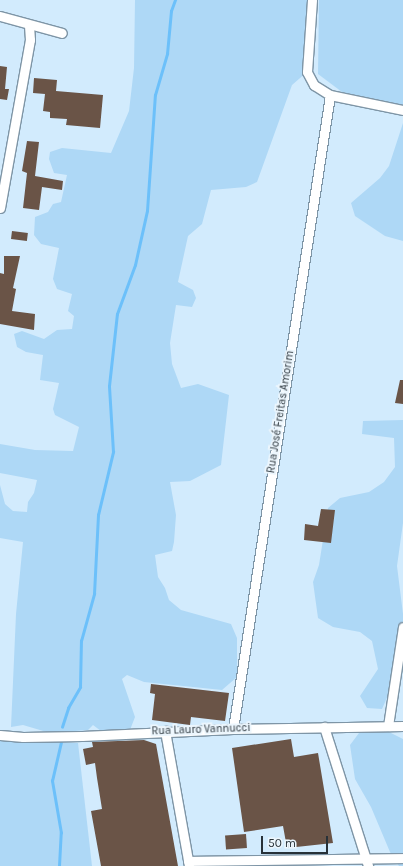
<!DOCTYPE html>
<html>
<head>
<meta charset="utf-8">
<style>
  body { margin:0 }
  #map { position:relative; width:403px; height:866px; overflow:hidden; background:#d2ebfd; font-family:Karla,sans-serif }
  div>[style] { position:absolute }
  .green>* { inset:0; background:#aed8f6 }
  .stream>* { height:2.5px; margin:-1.25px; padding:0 1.25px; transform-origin:1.25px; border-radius:1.25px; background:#6cc0fa }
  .building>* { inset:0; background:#6a5447; transform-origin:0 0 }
  .roads { filter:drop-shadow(1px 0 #7e95a6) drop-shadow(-1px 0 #7e95a6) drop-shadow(0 1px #7e95a6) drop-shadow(0 -1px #7e95a6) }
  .minor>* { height:9px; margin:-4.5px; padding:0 4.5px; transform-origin:4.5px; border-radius:4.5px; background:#fff }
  span { translate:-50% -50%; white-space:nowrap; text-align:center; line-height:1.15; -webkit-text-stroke:4px #ecf6fd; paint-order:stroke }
  .street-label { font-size:11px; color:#273138 }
  .scale { position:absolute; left:261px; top:836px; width:67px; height:18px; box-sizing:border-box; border:2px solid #273138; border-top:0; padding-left:5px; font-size:12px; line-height:14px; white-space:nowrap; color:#273138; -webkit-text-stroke:3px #ecf6fd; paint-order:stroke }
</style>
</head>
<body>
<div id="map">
  <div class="green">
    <div style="clip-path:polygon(135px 0,312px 0,307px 72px,292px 85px,257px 182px,246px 187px,211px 190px,202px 224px,188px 236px,178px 282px,193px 290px,196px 298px,192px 307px,176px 305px,170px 343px,172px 364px,181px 388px,198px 384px,229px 395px,221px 465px,190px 481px,170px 482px,176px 515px,174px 542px,172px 551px,155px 555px,158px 577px,165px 588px,169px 600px,181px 610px,231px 624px,237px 638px,237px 677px,222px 690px,144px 682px,127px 675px,122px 679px,135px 717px,130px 730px,101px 731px,93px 725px,88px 730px,50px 733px,23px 725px,11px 727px,16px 614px,23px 542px,0 538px,0 485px,5px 504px,13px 511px,27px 512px,28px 502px,34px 493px,37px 480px,0 473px,0 444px,35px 450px,73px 451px,79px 427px,55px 415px,53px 409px,59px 383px,40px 380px,43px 355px,26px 352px,17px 347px,14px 334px,22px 331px,44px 339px,57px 330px,72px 329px,74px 316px,68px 311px,72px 294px,57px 289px,53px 279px,59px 248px,41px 244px,34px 235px,35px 217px,48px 212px,53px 204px,61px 202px,67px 175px,54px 173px,49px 159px,50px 152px,62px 148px,111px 153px,129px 111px,134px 68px)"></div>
    <div style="clip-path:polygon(319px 0,403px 0,403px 105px,342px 92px,318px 74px)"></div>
    <div style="clip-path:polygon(403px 123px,403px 241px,385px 236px,355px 216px,351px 203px,380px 178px,389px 166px)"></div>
    <div style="clip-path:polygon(403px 420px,403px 523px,397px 566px,403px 614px,403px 648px,393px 684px,382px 709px,367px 708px,360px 696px,378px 669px,372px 641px,360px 632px,333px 627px,318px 618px,313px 582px,319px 565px,328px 508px,340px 498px,369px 492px,384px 482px,395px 467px,394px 438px,362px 434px,363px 421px)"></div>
    <div style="clip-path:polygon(375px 731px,389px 732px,403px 739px,403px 866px,399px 866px,390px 852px,371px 807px,355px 779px,350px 745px,359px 733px)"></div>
    <div style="clip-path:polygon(0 739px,78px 743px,92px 866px,0 866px)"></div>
  </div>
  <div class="stream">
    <div style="left:62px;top:727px;width:20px;rotate:-72deg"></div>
    <div style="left:68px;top:708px;width:24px;rotate:-60deg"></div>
    <div style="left:80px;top:687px;width:46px;rotate:-88.8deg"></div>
    <div style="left:81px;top:641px;width:49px;rotate:-74.5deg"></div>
    <div style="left:94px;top:594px;width:79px;rotate:-87.1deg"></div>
    <div style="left:98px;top:515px;width:65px;rotate:-76.6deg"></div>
    <div style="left:113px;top:452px;width:66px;rotate:-93.5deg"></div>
    <div style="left:109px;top:386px;width:72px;rotate:-83.7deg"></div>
    <div style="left:117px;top:314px;width:52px;rotate:-69.8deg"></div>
    <div style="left:135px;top:265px;width:55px;rotate:-77.5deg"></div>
    <div style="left:147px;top:211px;width:116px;rotate:-86.1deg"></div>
    <div style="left:155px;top:95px;width:43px;rotate:-73.7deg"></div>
    <div style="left:167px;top:54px;width:43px;rotate:-84.7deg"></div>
    <div style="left:171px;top:11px;width:12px;rotate:-70deg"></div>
    <div style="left:59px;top:866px;width:33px;rotate:-87deg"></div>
    <div style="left:61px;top:833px;width:53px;rotate:-99.8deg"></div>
    <div style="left:52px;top:781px;width:39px;rotate:-77deg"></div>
  </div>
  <div class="building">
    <div style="clip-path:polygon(0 66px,7px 67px,5px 89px,9px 89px,7px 100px,0 99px)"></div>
    <div style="clip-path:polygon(34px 78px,57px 80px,56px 91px,103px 95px,100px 128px,66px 125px,67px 119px,50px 118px,50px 112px,43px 111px,45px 94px,33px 93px)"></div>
    <div style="clip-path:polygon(27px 141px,39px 142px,35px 176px,63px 181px,62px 190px,42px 187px,39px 210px,23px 208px,27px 173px,22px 171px)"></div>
    <div style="left:12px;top:231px;width:16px;height:8px;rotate:7deg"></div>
    <div style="clip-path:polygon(4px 256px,20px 256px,13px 288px,16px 289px,12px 311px,35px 314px,34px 330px,0 324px,0 273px,4px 274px)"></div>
    <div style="clip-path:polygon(400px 380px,403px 380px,403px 404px,395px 403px)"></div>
    <div style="clip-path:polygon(321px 509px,335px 510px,331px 543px,304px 540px,305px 524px,318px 526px)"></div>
    <div style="clip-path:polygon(151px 684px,229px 693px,225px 721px,191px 717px,190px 725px,152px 720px,155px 694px,150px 693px)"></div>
    <div style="clip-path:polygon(291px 739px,294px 757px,318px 753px,333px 843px,287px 848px,283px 826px,244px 832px,232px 748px)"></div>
    <div style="clip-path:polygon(144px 740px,156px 744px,178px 866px,101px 866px,91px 811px,102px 809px,97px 778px,95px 763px,86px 765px,83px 749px,93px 747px,92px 742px)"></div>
    <div style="left:246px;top:834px;width:14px;height:21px;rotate:86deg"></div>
  </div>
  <div class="roads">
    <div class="minor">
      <div style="left:312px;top:0;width:72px;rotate:94deg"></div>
      <div style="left:307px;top:72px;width:15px;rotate:62deg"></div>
      <div style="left:314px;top:85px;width:19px;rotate:32deg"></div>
      <div style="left:330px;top:95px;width:75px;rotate:11.6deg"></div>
      <div style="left:0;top:16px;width:64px;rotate:15.3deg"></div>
      <div style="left:0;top:208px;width:171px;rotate:-79.9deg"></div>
      <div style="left:30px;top:40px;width:15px;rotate:-94deg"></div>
      <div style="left:388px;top:726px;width:100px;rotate:-81.4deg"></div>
      <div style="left:324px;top:727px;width:146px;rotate:72.4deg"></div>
      <div style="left:233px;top:729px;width:641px;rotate:-81.3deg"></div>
      <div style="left:165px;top:731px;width:137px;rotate:79.9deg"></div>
      <div style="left:0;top:735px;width:23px;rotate:5deg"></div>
      <div style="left:23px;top:737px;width:59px;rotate:-1deg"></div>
      <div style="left:82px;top:736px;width:151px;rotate:-2.7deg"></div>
      <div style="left:233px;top:729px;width:170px;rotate:-1deg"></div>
      <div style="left:188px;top:861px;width:215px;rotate:-0.8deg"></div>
    </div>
  </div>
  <div class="street-label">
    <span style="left:281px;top:412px;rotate:-81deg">Rua José Freitas Amorim</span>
    <span style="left:201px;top:730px;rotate:-2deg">Rua Lauro Vannucci</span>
  </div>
  <div class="scale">50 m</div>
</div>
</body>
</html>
